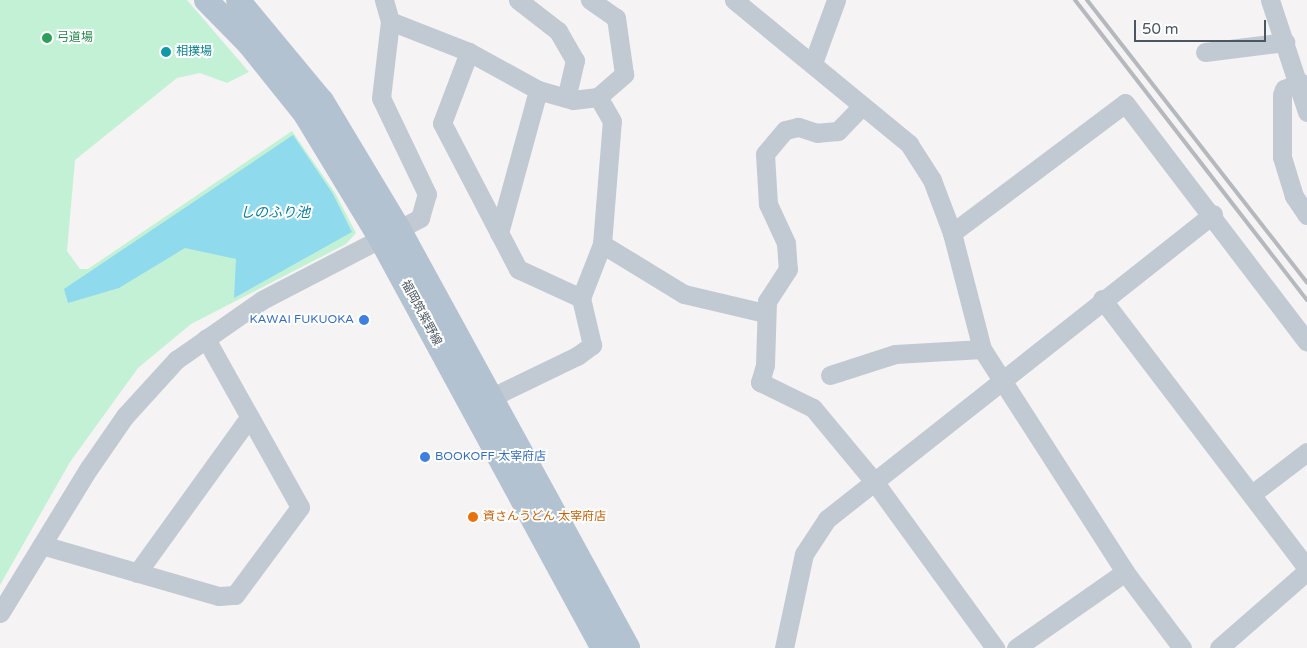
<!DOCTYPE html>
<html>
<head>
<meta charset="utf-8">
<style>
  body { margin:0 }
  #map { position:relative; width:1307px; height:648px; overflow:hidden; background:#f5f3f3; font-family:"Varela Round","Noto Sans JP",sans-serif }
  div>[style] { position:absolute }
  .green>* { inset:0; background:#c3f1d5 }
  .water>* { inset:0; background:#90daee }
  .minor>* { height:19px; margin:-9.5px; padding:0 9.5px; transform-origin:9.5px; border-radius:9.5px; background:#c1cad2 }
  .major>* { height:24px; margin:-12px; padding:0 12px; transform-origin:12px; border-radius:12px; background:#b3c2d1 }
  .rail>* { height:4px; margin:-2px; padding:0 2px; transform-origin:2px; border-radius:2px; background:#b5b8bd }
  .dots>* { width:14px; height:14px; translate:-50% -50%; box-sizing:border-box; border:2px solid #fff; border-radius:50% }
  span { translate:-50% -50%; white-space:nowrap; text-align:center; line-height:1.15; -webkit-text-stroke:4px #fff; paint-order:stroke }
  .leisure-label { font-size:12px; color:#27864d }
  .left { translate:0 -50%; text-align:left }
  .culture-label { font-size:12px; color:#0d838f }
  .street-label { font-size:12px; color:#4a5661 }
  .shop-label { font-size:12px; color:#366cbe }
  .right { translate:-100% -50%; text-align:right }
  .food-label { font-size:12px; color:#c56008 }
  .water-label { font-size:14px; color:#0c7c9b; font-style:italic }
  .scale { position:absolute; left:1134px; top:20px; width:132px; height:22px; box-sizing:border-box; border:2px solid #4a5661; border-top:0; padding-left:6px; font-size:15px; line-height:18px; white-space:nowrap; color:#4a5661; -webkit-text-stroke:4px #fff; paint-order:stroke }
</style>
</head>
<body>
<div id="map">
  <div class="green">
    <div style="clip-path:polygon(0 0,187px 0,249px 72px,227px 83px,200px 73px,177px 78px,75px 160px,67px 251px,80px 269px,88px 269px,292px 131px,335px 193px,356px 233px,346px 244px,191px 324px,138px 368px,70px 462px,0 585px)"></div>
  </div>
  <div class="water">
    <div style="clip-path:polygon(293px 135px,333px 194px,352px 232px,234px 298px,236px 259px,185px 248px,119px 288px,68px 303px,64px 289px)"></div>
  </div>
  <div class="minor">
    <div style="left:518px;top:0;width:51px;rotate:37.8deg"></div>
    <div style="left:558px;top:31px;width:34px;rotate:60deg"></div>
    <div style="left:575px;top:60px;width:39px;rotate:103deg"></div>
    <div style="left:734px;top:0;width:227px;rotate:39.4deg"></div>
    <div style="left:909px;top:144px;width:43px;rotate:57.4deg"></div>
    <div style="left:932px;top:180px;width:57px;rotate:69.3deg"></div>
    <div style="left:952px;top:233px;width:120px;rotate:75.5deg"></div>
    <div style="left:982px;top:349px;width:265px;rotate:57.3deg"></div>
    <div style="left:1125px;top:572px;width:95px;rotate:53.1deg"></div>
    <div style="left:1270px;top:0;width:118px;rotate:71.7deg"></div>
    <div style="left:390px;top:21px;width:85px;rotate:21.4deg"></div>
    <div style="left:469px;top:52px;width:79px;rotate:28.8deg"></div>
    <div style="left:538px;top:90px;width:36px;rotate:16deg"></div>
    <div style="left:573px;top:100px;width:25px;rotate:-7deg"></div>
    <div style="left:598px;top:97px;width:35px;rotate:-41deg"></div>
    <div style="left:624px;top:74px;width:57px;rotate:-98.1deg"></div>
    <div style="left:616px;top:18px;width:32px;rotate:-145deg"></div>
    <div style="left:469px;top:52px;width:76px;rotate:110.8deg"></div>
    <div style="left:442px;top:123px;width:165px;rotate:62.5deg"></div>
    <div style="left:518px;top:269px;width:69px;rotate:24.7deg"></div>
    <div style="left:1205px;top:52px;width:81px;rotate:-7.1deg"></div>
    <div style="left:813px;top:63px;width:67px;rotate:-69.9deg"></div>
    <div style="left:1300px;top:82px;width:17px;rotate:156deg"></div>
    <div style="left:1284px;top:89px;width:6px;rotate:108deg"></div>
    <div style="left:1282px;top:95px;width:62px;rotate:90deg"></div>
    <div style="left:1282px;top:157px;width:41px;rotate:72.9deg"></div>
    <div style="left:1294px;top:196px;width:23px;rotate:56deg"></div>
    <div style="left:862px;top:106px;width:35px;rotate:134deg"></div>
    <div style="left:838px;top:131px;width:21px;rotate:175deg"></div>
    <div style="left:817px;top:133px;width:20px;rotate:-162deg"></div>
    <div style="left:798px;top:127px;width:13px;rotate:167deg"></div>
    <div style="left:785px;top:130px;width:31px;rotate:130deg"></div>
    <div style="left:765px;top:154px;width:50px;rotate:86.6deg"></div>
    <div style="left:768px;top:204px;width:43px;rotate:65.2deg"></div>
    <div style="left:786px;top:243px;width:26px;rotate:86deg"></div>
    <div style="left:788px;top:269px;width:38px;rotate:123deg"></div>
    <div style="left:767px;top:301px;width:64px;rotate:91.8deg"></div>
    <div style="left:765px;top:365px;width:18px;rotate:106deg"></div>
    <div style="left:760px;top:382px;width:59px;rotate:26.1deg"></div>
    <div style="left:813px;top:408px;width:99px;rotate:50.3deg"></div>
    <div style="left:876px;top:484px;width:203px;rotate:54deg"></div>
    <div style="left:499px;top:233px;width:148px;rotate:-74.7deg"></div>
    <div style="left:952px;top:233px;width:216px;rotate:-36.9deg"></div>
    <div style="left:1125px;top:103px;width:300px;rotate:52.7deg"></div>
    <div style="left:602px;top:244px;width:96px;rotate:31.4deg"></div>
    <div style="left:684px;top:294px;width:83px;rotate:13.2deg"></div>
    <div style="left:1102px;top:299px;width:338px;rotate:52.7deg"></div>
    <div style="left:830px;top:375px;width:68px;rotate:-17.9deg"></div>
    <div style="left:895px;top:354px;width:87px;rotate:-3.3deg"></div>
    <div style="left:490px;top:398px;width:97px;rotate:-25.8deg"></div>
    <div style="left:577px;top:356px;width:19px;rotate:-36deg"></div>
    <div style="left:592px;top:345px;width:48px;rotate:-103.2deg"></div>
    <div style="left:581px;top:298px;width:58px;rotate:-68.7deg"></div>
    <div style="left:602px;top:244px;width:123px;rotate:-85.4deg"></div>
    <div style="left:612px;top:121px;width:28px;rotate:-120deg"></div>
    <div style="left:1252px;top:494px;width:69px;rotate:-37.4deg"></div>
    <div style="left:42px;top:545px;width:184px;rotate:16.1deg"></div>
    <div style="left:219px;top:596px;width:16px;rotate:-4deg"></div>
    <div style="left:235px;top:595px;width:109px;rotate:-53.5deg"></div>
    <div style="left:300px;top:507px;width:193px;rotate:-119.2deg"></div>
    <div style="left:137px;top:573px;width:190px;rotate:-54.2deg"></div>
    <div style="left:0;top:613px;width:170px;rotate:-58.5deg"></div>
    <div style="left:89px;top:468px;width:63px;rotate:-55.3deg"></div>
    <div style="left:125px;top:416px;width:76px;rotate:-47.7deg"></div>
    <div style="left:176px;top:360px;width:105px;rotate:-34.9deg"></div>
    <div style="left:262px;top:300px;width:178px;rotate:-27.4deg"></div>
    <div style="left:420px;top:218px;width:25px;rotate:-74deg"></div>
    <div style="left:427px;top:194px;width:106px;rotate:-115.6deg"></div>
    <div style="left:381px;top:98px;width:78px;rotate:-83.3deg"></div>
    <div style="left:390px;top:21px;width:22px;rotate:-106deg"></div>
    <div style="left:784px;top:648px;width:96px;rotate:-78deg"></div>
    <div style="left:804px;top:554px;width:42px;rotate:-56.7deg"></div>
    <div style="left:827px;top:519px;width:492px;rotate:-38.3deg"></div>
    <div style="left:1016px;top:648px;width:133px;rotate:-34.9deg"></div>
    <div style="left:1219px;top:648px;width:117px;rotate:-41.2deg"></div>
  </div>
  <div class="major">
    <div style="left:206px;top:0;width:62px;rotate:45.7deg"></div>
    <div style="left:249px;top:44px;width:90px;rotate:51.3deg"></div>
    <div style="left:305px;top:114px;width:145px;rotate:58.8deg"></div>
    <div style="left:380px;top:238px;width:467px;rotate:61.5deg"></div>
    <div style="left:238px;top:0;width:131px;rotate:50.3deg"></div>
    <div style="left:322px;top:101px;width:152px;rotate:59deg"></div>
    <div style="left:400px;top:231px;width:475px;rotate:61.3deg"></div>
  </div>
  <div class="rail">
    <div style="left:1075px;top:0;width:379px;rotate:52.3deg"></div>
    <div style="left:1087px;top:0;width:358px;rotate:52.1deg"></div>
  </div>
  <div class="dots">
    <div style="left:47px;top:38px;background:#2e9e5b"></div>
    <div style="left:166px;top:52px;background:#0f9aa8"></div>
    <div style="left:364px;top:320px;background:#3f7fe0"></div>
    <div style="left:425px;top:457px;background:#3f7fe0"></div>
    <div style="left:473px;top:517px;background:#e8710a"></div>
  </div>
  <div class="leisure-label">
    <span class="left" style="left:57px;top:38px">弓道場</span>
  </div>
  <div class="culture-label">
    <span class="left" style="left:176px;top:52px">相撲場</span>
  </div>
  <div class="street-label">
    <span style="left:421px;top:313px;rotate:62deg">福岡筑紫野線</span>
  </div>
  <div class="shop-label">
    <span class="right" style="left:354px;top:320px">KAWAI FUKUOKA</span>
    <span class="left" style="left:435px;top:457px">BOOKOFF 太宰府店</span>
  </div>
  <div class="food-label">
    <span class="left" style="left:483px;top:517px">資さんうどん 太宰府店</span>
  </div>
  <div class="water-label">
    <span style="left:275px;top:213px">しのふり池</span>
  </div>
  <div class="scale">50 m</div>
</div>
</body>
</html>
